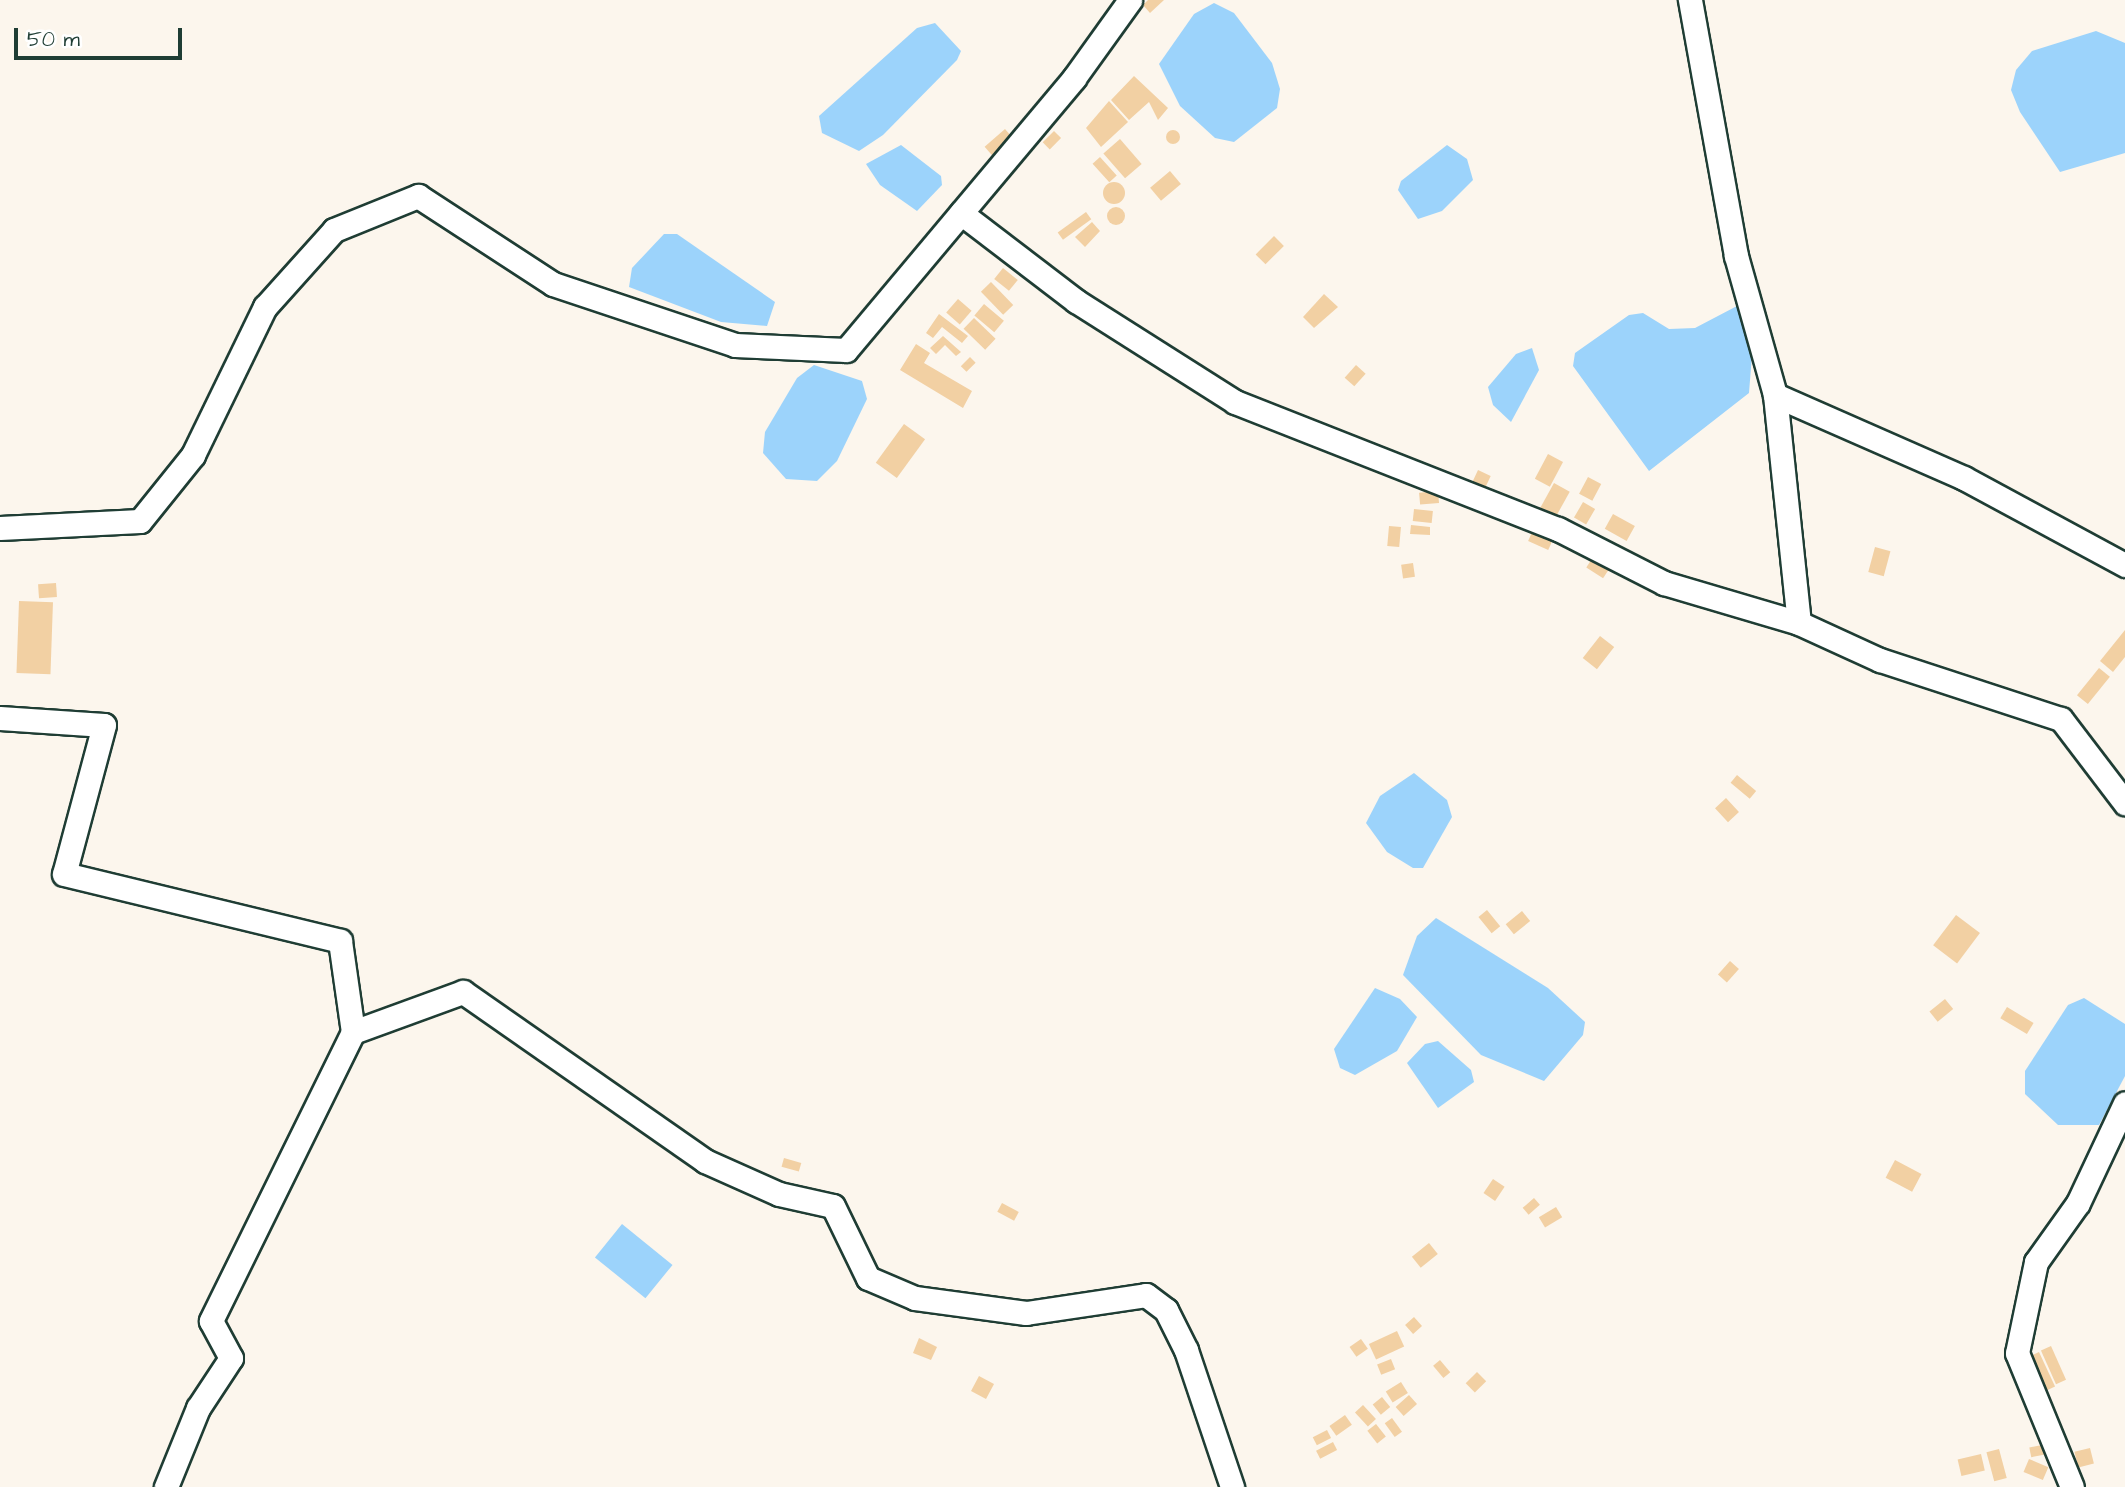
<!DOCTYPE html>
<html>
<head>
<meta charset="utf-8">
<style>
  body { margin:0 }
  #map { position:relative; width:2125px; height:1487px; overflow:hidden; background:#fcf6ed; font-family:"Architects Daughter",sans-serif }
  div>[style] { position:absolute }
  .water>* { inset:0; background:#9cd3fb; transform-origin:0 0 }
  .building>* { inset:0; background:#f2d0a3; transform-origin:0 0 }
  .round { border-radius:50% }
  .roads { filter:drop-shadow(2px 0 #1f3d34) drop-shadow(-2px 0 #1f3d34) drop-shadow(0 2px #1f3d34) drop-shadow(0 -2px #1f3d34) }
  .street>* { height:23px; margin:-11.5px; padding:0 11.5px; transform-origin:11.5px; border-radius:11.5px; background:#fff }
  span { translate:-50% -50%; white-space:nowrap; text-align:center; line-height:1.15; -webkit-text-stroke:6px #fff; paint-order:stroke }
  .scale { position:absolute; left:14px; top:28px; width:168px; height:32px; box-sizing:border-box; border:4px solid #1f3d34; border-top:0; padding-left:9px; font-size:21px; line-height:24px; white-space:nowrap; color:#1f3d34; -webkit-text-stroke:5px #fff; paint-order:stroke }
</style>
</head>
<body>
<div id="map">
  <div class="water">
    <div style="clip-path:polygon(1214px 3px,1234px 13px,1272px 63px,1280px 89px,1277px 108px,1234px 142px,1215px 138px,1180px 106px,1159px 64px,1194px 14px)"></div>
    <div style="clip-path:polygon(935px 23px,961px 51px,957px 60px,883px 135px,859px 151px,822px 133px,819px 116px,917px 28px)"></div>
    <div style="clip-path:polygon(2096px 31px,2125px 43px,2125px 153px,2060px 172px,2020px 112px,2011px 90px,2016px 70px,2032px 51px)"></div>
    <div style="clip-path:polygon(901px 145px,941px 176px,942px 185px,917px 211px,880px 185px,866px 164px)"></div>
    <div style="clip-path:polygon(1447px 145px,1467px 159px,1473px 180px,1442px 211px,1418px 219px,1398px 190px,1401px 181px)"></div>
    <div style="clip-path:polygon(664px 234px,677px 234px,775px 302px,767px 326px,721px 322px,629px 287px,632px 268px)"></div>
    <div style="clip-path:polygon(1737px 306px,1752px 355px,1749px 393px,1649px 471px,1573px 366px,1575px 353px,1629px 315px,1643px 313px,1669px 329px,1695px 328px)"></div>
    <div style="clip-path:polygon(1532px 348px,1539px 370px,1511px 422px,1493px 405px,1488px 387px,1516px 354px)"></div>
    <div style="clip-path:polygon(814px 365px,862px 381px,867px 399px,837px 461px,817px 481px,786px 479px,763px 453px,765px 432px,797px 378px)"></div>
    <div style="clip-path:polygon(1414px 773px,1447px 800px,1452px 817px,1423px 868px,1413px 868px,1387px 852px,1366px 823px,1380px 796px)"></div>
    <div style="clip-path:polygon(1436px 918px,1548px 988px,1585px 1022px,1583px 1035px,1544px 1081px,1481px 1055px,1403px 975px,1417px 936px)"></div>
    <div style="clip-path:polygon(1375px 988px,1400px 999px,1417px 1017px,1397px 1051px,1355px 1075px,1340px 1068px,1334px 1049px)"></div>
    <div style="clip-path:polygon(2084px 998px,2125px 1024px,2125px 1076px,2099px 1125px,2058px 1125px,2025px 1094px,2025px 1071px,2068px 1005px)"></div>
    <div style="clip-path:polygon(1438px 1041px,1471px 1070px,1474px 1082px,1438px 1108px,1407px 1063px,1425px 1044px)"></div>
    <div style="left:622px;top:1224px;width:65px;height:43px;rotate:39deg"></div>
  </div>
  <div class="building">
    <div style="clip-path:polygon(1148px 0,1164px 0,1150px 13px,1143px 5px)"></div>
    <div style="clip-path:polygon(1134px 76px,1168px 108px,1158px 120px,1149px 102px,1129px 120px,1111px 100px)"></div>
    <div style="clip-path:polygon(1109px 101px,1128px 122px,1101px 147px,1086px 128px)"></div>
    <div style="left:1005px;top:129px;width:11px;height:27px;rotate:49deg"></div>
    <div class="round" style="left:1166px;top:130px;width:14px;height:14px"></div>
    <div style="left:1054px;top:131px;width:10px;height:16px;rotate:45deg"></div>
    <div style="left:1120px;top:139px;width:33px;height:22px;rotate:49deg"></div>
    <div style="left:1100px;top:157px;width:25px;height:10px;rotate:48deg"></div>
    <div style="left:1170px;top:171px;width:17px;height:26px;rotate:50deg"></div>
    <div class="round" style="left:1103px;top:182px;width:22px;height:22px"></div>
    <div class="round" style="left:1107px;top:207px;width:18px;height:18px"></div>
    <div style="left:1086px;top:212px;width:9px;height:35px;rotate:54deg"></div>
    <div style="clip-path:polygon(1092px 222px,1100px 231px,1085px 247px,1075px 237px)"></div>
    <div style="left:1274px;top:236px;width:14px;height:26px;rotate:45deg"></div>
    <div style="left:1003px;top:268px;width:19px;height:14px;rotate:39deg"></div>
    <div style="left:991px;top:282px;width:32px;height:14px;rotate:46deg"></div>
    <div style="clip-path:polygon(1324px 294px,1338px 307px,1314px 328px,1303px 317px)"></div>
    <div style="left:958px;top:299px;width:18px;height:18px;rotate:41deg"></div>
    <div style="left:984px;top:304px;width:26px;height:15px;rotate:40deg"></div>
    <div style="clip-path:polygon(939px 314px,968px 336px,962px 343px,942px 327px,933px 338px,926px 333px)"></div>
    <div style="left:974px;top:318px;width:30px;height:15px;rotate:44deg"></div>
    <div style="clip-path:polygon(943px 336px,961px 352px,956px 356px,945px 345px,936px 354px,930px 348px)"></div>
    <div style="clip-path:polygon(916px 344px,930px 353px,924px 363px,972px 391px,963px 408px,900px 370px)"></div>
    <div style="left:970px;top:357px;width:8px;height:13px;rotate:45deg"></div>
    <div style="left:1356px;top:365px;width:13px;height:17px;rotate:42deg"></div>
    <div style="left:904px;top:424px;width:26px;height:48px;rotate:36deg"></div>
    <div style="left:1548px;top:454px;width:17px;height:28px;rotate:28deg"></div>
    <div style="left:1478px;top:470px;width:14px;height:13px;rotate:25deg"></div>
    <div style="left:1588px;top:477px;width:15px;height:19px;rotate:28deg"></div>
    <div style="left:1554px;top:483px;width:18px;height:30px;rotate:29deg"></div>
    <div style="left:1438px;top:491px;width:12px;height:19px;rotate:85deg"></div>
    <div style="left:1583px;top:502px;width:14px;height:18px;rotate:30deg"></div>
    <div style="left:1414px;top:509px;width:19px;height:12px;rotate:6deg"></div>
    <div style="left:1613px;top:514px;width:25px;height:17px;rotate:29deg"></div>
    <div style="clip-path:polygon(1411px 525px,1430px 527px,1430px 535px,1410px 534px)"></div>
    <div style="left:1389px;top:526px;width:12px;height:20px;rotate:5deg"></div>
    <div style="left:1533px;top:530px;width:22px;height:12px;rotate:24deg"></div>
    <div style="left:1875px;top:547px;width:16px;height:26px;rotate:15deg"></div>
    <div style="left:1595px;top:554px;width:20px;height:16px;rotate:33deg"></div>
    <div style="left:1413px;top:563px;width:14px;height:12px;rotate:82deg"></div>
    <div style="left:56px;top:583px;width:14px;height:18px;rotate:86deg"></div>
    <div style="left:19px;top:601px;width:34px;height:72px;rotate:2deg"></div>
    <div style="clip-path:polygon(2125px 630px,2125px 657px,2113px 672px,2100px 661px)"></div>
    <div style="left:1600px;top:636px;width:18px;height:28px;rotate:38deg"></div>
    <div style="left:2099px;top:668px;width:14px;height:35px;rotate:39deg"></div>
    <div style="left:1737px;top:775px;width:25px;height:10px;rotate:40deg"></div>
    <div style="left:1726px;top:798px;width:19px;height:15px;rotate:47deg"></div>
    <div style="left:1487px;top:910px;width:21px;height:11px;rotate:51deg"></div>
    <div style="left:1522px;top:911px;width:13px;height:21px;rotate:51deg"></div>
    <div style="left:1956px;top:915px;width:30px;height:38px;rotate:37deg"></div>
    <div style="left:1730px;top:961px;width:12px;height:18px;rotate:42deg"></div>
    <div style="left:1945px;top:999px;width:13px;height:20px;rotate:51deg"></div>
    <div style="left:2007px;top:1007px;width:31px;height:13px;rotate:31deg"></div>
    <div style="left:784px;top:1158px;width:18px;height:9px;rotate:16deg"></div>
    <div style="left:1895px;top:1160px;width:30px;height:20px;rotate:28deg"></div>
    <div style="left:1493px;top:1179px;width:14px;height:17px;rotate:34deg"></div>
    <div style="left:1534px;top:1198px;width:9px;height:15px;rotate:49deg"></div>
    <div style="left:1002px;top:1203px;width:19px;height:10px;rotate:28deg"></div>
    <div style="left:1556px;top:1207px;width:12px;height:20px;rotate:59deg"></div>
    <div style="left:1429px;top:1243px;width:14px;height:22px;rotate:51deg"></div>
    <div style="left:1414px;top:1317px;width:12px;height:12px;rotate:48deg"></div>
    <div style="left:1397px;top:1331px;width:17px;height:31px;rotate:65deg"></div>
    <div style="clip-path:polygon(919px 1338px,937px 1347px,931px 1360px,913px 1353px)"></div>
    <div style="left:1361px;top:1339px;width:12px;height:14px;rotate:55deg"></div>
    <div style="left:2051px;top:1346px;width:37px;height:11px;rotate:66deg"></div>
    <div style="left:2039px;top:1352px;width:38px;height:10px;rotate:65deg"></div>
    <div style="left:1391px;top:1359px;width:11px;height:15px;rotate:68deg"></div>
    <div style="left:1440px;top:1360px;width:16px;height:9px;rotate:50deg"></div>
    <div style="left:1477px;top:1372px;width:13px;height:16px;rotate:45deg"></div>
    <div style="left:979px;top:1376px;width:17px;height:17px;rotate:28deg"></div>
    <div style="left:1401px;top:1382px;width:13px;height:18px;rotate:58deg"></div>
    <div style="left:1409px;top:1395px;width:12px;height:18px;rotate:48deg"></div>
    <div style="left:1382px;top:1397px;width:13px;height:12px;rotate:51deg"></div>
    <div style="left:1363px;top:1405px;width:19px;height:11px;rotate:47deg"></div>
    <div style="left:1345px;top:1415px;width:12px;height:19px;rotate:55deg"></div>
    <div style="left:1392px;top:1418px;width:17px;height:9px;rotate:54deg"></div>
    <div style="left:1376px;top:1424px;width:16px;height:11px;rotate:52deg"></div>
    <div style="left:1327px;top:1430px;width:9px;height:16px;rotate:63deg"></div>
    <div style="left:1333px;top:1442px;width:9px;height:19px;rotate:63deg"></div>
    <div style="left:2047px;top:1444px;width:10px;height:18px;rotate:79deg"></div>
    <div style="left:2090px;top:1448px;width:16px;height:16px;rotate:76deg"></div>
    <div style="left:1999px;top:1449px;width:30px;height:13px;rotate:75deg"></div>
    <div style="left:1981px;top:1454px;width:17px;height:24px;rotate:77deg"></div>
    <div style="left:2029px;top:1459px;width:21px;height:14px;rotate:23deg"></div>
  </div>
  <div class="roads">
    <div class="street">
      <div style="left:1690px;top:0;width:260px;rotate:79.8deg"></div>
      <div style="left:1736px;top:256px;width:144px;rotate:74.3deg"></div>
      <div style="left:1775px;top:395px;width:206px;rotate:23.7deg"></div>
      <div style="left:1964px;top:478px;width:183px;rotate:28.4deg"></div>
      <div style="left:961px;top:213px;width:145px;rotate:37.4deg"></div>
      <div style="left:1076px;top:301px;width:188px;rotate:32.4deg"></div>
      <div style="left:1235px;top:402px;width:347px;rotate:21.5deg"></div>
      <div style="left:1558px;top:529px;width:119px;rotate:27deg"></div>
      <div style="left:1664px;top:583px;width:141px;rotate:16.5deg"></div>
      <div style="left:1775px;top:395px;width:229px;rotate:84deg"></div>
      <div style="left:1799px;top:623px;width:89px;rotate:24.6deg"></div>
      <div style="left:1880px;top:660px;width:190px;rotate:18.1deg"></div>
      <div style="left:2061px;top:719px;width:106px;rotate:52.7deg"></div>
      <div style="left:0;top:528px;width:140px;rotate:-2.9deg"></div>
      <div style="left:140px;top:521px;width:85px;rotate:-51.2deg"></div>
      <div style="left:193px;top:455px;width:165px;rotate:-64.1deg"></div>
      <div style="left:265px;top:307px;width:103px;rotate:-48.1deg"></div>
      <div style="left:334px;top:230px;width:91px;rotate:-22deg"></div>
      <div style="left:418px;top:196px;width:161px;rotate:33.1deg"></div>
      <div style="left:553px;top:284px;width:192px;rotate:18.5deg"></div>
      <div style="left:735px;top:345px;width:111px;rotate:2.6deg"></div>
      <div style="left:846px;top:350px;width:355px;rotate:-50deg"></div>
      <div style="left:1074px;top:78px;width:96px;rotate:-54.3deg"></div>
      <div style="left:0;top:718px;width:104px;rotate:3.9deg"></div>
      <div style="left:104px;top:725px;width:154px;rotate:105deg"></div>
      <div style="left:64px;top:874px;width:284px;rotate:13.6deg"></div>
      <div style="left:340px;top:941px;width:92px;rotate:81.9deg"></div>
      <div style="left:353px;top:1032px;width:322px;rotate:116.2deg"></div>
      <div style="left:211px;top:1321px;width:42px;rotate:61.6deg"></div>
      <div style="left:231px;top:1358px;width:60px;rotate:123.4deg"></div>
      <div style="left:198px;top:1408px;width:85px;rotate:112.1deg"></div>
      <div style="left:353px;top:1032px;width:117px;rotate:-20deg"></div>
      <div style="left:463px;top:992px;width:295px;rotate:34.9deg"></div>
      <div style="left:705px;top:1161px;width:81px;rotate:24deg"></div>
      <div style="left:779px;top:1194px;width:55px;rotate:12.5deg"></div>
      <div style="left:833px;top:1206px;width:80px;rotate:64.1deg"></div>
      <div style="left:868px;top:1278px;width:51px;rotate:23.1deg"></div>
      <div style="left:915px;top:1298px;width:112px;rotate:7.7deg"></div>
      <div style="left:1026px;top:1313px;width:121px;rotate:-8.5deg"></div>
      <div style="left:1146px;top:1295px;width:25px;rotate:37deg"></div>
      <div style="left:1166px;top:1310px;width:45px;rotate:63.4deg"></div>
      <div style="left:1186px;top:1350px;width:145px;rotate:71.4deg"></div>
      <div style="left:2072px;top:1487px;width:145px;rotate:-112.3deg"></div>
      <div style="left:2017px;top:1353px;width:93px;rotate:-78.2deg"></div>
      <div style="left:2036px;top:1262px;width:72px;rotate:-54.6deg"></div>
      <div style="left:2078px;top:1203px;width:110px;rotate:-64.8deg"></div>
    </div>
  </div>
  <div class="scale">50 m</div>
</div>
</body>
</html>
